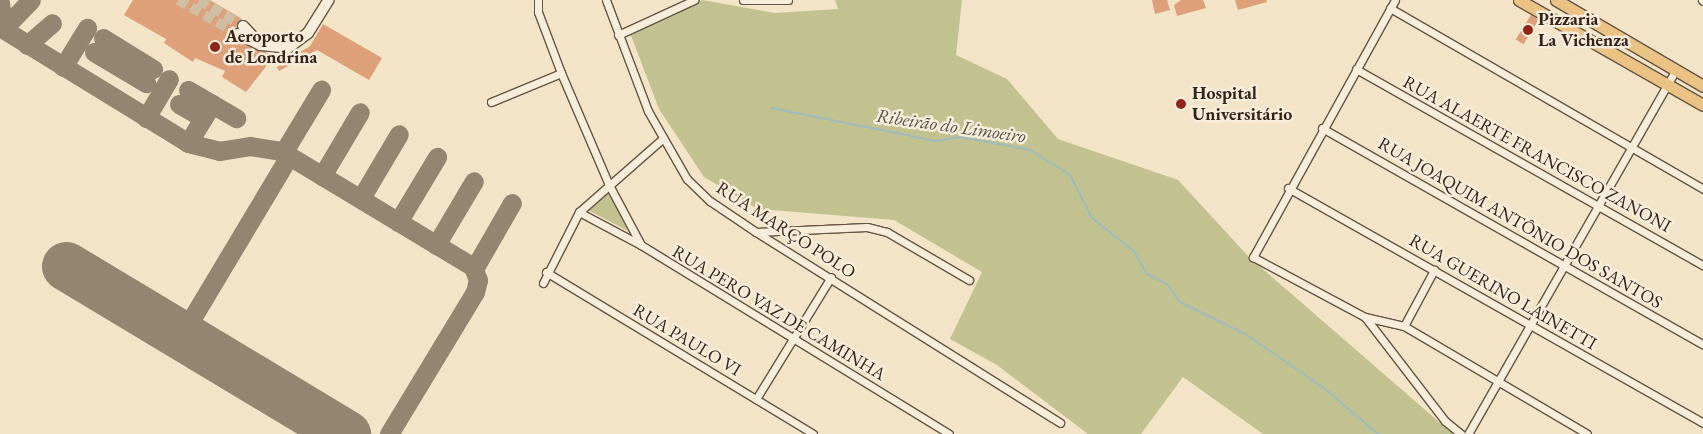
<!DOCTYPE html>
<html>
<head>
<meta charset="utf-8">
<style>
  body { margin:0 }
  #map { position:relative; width:1703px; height:434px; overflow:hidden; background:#f3e4c7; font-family:"EB Garamond",serif }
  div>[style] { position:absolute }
  .green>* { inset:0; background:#c2c291 }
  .stream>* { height:2px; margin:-1px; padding:0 1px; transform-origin:1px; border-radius:1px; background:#9dbdbc }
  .taxiway>* { height:19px; margin:-9.5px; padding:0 9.5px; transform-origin:9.5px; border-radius:9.5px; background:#948470 }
  .runway>* { height:49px; margin:-24.5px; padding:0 24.5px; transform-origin:24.5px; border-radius:24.5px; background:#948470 }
  .building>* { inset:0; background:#dda078; transform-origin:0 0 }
  .secondary-tunnel>* { height:10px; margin-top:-5px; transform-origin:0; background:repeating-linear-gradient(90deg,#cdbea4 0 10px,transparent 0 15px) }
  .roads { filter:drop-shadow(1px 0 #655445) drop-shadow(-1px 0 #655445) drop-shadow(0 1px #655445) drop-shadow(0 -1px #655445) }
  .street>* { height:7px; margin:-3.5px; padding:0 3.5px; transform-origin:3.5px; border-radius:3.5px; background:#f7eddb }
  .secondary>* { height:10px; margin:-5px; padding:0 5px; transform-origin:5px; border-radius:5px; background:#f7eddb }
  .primary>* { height:11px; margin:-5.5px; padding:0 5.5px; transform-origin:5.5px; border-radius:5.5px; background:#eac284 }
  .dots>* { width:14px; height:14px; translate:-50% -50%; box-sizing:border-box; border:2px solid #f7eddb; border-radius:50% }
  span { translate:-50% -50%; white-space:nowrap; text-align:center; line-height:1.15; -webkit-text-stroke:5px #f7eddb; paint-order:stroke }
  .poi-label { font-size:18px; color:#36241a; font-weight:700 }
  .left { translate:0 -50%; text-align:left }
  .street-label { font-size:18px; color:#36241a }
  .water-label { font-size:19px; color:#55524b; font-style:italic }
</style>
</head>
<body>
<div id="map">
  <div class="green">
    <div style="clip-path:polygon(702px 0,775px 13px,838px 9px,835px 0,962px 0,956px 55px,1007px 79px,1058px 139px,1178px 180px,1249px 257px,1453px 434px,1263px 434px,1183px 377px,1141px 434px,1088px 434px,997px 365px,950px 339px,982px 272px,894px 220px,758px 209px,704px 177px,659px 109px,630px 33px)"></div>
    <div style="clip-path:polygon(608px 188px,628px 231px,588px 210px)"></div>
  </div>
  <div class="stream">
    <div style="left:771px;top:108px;width:168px;rotate:11.3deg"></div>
    <div style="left:936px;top:141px;width:25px;rotate:-9deg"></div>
    <div style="left:961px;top:137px;width:70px;rotate:10.7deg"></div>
    <div style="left:1030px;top:150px;width:47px;rotate:32deg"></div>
    <div style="left:1070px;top:175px;width:48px;rotate:62.9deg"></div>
    <div style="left:1092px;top:218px;width:55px;rotate:38.3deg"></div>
    <div style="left:1135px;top:252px;width:24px;rotate:62deg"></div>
    <div style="left:1146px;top:273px;width:24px;rotate:28deg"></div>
    <div style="left:1167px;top:284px;width:22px;rotate:54deg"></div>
    <div style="left:1180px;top:302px;width:72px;rotate:26.2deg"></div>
    <div style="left:1245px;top:334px;width:96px;rotate:34.4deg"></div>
    <div style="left:1324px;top:388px;width:71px;rotate:40.4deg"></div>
  </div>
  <div class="taxiway">
    <div style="left:0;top:3px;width:26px;rotate:83deg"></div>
    <div style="left:3px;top:29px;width:217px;rotate:31.6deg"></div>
    <div style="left:188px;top:143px;width:32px;rotate:14deg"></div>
    <div style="left:219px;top:151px;width:31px;rotate:-9deg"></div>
    <div style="left:250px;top:146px;width:31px;rotate:9deg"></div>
    <div style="left:281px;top:151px;width:224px;rotate:31.1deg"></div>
    <div style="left:473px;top:267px;width:14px;rotate:69deg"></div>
    <div style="left:478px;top:280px;width:12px;rotate:104deg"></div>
    <div style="left:475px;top:292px;width:166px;rotate:121.2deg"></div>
    <div style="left:3px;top:29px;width:40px;rotate:-46deg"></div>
    <div style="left:103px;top:38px;width:59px;rotate:31.8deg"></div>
    <div style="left:27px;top:45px;width:33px;rotate:-41deg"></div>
    <div style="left:94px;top:52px;width:61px;rotate:30.8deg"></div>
    <div style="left:63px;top:67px;width:46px;rotate:-58.4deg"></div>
    <div style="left:188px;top:90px;width:56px;rotate:30.3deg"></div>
    <div style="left:179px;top:104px;width:28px;rotate:30deg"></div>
    <div style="left:146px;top:118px;width:45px;rotate:-59.5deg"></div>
    <div style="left:188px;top:143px;width:46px;rotate:-58.4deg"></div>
    <div style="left:283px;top:153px;width:74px;rotate:-58.9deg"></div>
    <div style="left:322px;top:176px;width:74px;rotate:-59.3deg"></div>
    <div style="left:361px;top:198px;width:74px;rotate:-59.3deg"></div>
    <div style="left:398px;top:222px;width:76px;rotate:-59deg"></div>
    <div style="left:436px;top:245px;width:74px;rotate:-59.3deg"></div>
    <div style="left:474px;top:269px;width:76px;rotate:-60.1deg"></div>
    <div style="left:182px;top:335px;width:209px;rotate:-59.1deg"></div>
  </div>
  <div class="runway">
    <div style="left:66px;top:266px;width:327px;rotate:31deg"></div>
  </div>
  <div class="building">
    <div style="clip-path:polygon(133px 0,210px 0,242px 19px,232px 32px,235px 40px,286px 61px,310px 46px,323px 24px,382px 58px,369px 80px,317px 50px,279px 71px,277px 67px,281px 64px,272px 59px,246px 92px,222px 77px,225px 71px,195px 58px,193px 62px,164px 43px,166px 39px,124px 15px)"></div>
    <div style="clip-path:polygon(1152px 0,1167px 0,1170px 10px,1155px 14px)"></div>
    <div style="clip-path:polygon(1181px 0,1203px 0,1206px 8px,1177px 16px,1174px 5px)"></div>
    <div style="clip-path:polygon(1235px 0,1266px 0,1267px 2px,1238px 10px)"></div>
    <div style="left:1531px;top:15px;width:9px;height:29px;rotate:32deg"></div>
  </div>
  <div class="secondary-tunnel">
    <div style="left:178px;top:0;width:69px;rotate:29.5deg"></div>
    <div style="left:199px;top:0;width:51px;rotate:30.6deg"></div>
  </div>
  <div class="roads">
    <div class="street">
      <div style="left:538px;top:0;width:12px;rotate:90deg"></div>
      <div style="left:538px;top:12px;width:65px;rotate:69.3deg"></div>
      <div style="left:561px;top:73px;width:122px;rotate:66.8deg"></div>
      <div style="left:609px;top:185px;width:68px;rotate:61.9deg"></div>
      <div style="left:641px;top:245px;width:361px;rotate:31.5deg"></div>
      <div style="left:606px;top:0;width:119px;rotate:69.3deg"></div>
      <div style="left:648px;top:111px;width:78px;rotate:60.2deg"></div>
      <div style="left:687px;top:179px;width:32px;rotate:44deg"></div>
      <div style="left:710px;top:201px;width:55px;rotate:34deg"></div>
      <div style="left:756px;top:232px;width:359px;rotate:32.1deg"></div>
      <div style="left:743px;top:0;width:45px"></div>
      <div style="left:1395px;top:0;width:294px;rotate:118.9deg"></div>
      <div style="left:1253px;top:257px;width:127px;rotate:28.2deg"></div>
      <div style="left:1365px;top:317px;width:131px;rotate:52.4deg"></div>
      <div style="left:1445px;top:421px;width:21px;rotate:39deg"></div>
      <div style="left:1702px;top:0;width:1px;rotate:45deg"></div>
      <div style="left:1390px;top:8px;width:362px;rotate:30deg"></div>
      <div style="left:618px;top:35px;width:84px;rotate:-24.7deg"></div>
      <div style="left:1356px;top:69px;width:399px;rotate:29.5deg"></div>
      <div style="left:491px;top:102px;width:76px;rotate:-22.5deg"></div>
      <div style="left:1322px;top:128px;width:438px;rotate:29.6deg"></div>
      <div style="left:1288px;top:188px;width:477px;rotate:29.5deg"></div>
      <div style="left:579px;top:212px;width:70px;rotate:28deg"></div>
      <div style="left:756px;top:232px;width:111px;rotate:-2.6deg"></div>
      <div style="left:867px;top:227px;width:21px;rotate:14deg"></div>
      <div style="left:887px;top:232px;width:95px;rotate:30.3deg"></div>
      <div style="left:546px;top:272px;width:312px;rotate:31.2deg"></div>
      <div style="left:543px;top:283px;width:80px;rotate:-63.1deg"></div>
      <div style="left:579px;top:212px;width:109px;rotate:-41.3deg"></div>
      <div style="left:1365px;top:317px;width:40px;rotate:13deg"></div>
      <div style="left:1404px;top:326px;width:212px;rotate:30.5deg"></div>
      <div style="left:1404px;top:326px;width:64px;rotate:-61.8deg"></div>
      <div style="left:756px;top:399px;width:143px;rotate:-58.4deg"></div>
      <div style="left:1468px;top:434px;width:418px;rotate:-60.3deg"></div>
    </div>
    <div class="secondary">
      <div style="left:243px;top:26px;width:26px;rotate:47deg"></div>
      <div style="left:261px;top:45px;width:27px;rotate:6deg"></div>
      <div style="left:288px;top:48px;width:25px;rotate:-37deg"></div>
      <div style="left:308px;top:33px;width:39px;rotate:-58deg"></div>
      <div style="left:238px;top:34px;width:25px;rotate:26deg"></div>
    </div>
    <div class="primary">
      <div style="left:1519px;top:0;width:212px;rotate:29.7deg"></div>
      <div style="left:1556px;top:0;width:170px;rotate:30.3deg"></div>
    </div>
  </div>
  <div class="dots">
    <div style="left:1528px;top:30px;background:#8f2418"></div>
    <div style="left:215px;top:47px;background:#8f2418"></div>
    <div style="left:1181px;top:104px;background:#8f2418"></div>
  </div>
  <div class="poi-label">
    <span class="left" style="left:1538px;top:30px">Pizzaria<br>La Vichenza</span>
    <span class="left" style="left:225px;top:47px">Aeroporto<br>de Londrina</span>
    <span class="left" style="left:1192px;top:104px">Hospital<br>Universitário</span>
  </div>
  <div class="street-label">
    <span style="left:1537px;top:154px;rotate:29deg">RUA ALAERTE FRANCISCO ZANONI</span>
    <span style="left:1520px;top:223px;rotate:30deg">RUA JOAQUIM ANTÔNIO DOS SANTOS</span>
    <span style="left:786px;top:230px;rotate:33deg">RUA MARÇO POLO</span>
    <span style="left:1503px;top:292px;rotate:30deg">RUA GUERINO LAINETTI</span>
    <span style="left:779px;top:313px;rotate:31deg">RUA PERO VAZ DE CAMINHA</span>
    <span style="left:687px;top:340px;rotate:31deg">RUA PAULO VI</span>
  </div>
  <div class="water-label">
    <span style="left:951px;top:126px;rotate:8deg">Ribeirão do Limoeiro</span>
  </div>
</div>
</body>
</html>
